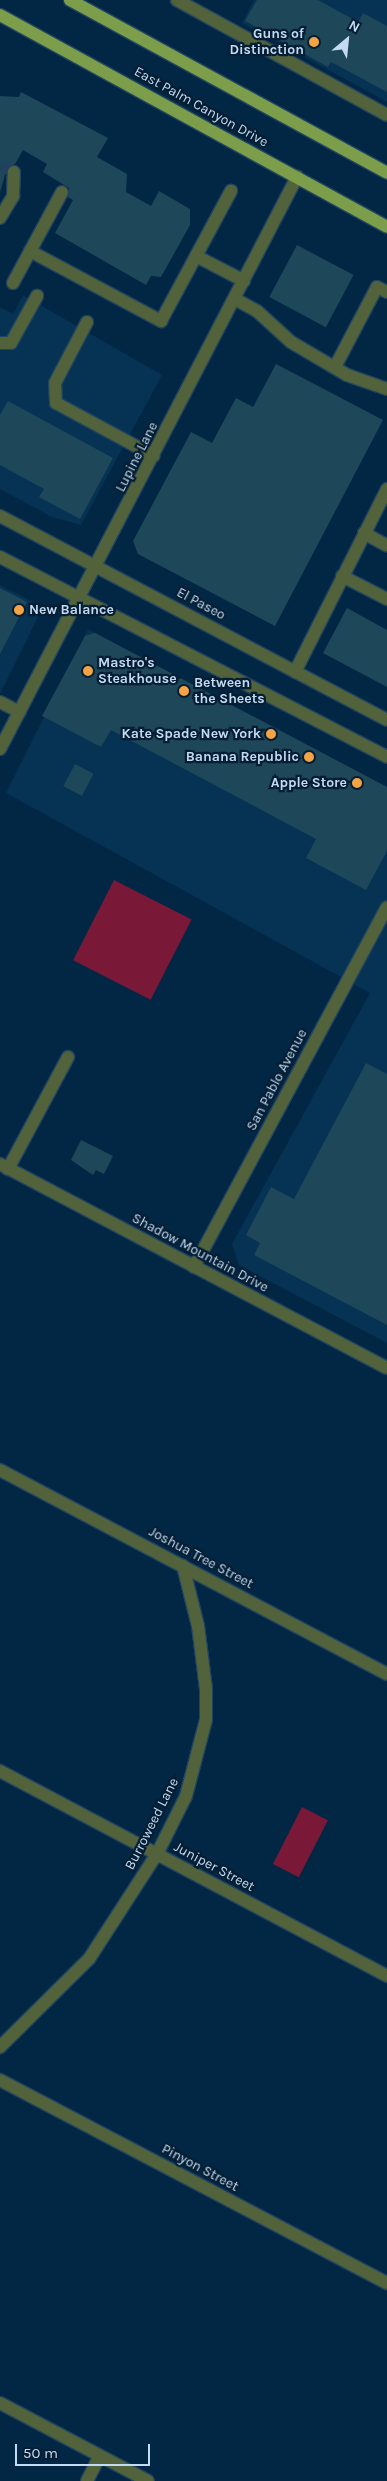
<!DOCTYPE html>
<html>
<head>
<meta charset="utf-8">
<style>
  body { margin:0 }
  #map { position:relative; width:387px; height:2481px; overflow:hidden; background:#022745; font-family:Karla,sans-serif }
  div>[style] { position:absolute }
  .built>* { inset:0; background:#063254 }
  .green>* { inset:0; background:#791937; transform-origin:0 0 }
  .building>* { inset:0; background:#1e4859; transform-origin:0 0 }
  .minor-tunnel>* { height:12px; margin-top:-6px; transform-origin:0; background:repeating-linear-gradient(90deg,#1f425f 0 12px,transparent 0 18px) }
  .roads { filter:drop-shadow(1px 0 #214461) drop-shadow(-1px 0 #214461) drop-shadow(0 1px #214461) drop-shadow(0 -1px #214461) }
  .minor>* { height:12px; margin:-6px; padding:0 6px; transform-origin:6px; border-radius:6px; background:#52623b }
  .major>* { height:12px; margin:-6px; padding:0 6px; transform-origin:6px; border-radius:6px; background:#7c9d4a }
  .dots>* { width:14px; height:14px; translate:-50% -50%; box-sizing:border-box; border:2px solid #051e33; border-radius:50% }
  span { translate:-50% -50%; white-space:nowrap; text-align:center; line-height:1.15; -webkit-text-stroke:4.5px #051e33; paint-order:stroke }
  .poi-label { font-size:14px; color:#c2dbf3; font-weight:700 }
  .right { translate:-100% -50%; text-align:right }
  .left { translate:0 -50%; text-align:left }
  .street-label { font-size:14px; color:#c2dbf3 }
  .north { position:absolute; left:322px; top:15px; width:50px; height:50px; -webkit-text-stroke:4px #051e33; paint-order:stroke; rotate:28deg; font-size:14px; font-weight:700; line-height:20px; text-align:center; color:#c2dbf3 }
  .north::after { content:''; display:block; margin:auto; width:18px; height:22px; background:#c2dbf3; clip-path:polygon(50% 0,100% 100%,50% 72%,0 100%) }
  .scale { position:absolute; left:15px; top:2444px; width:135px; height:22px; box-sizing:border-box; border:2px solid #c2dbf3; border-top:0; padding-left:6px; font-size:15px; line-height:18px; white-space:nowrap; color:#c2dbf3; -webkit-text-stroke:4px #051e33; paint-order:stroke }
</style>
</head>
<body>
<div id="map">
  <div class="built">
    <div style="clip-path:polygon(254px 0,387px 0,387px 102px,242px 23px)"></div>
    <div style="clip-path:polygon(23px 295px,162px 375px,81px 525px,52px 517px,0 489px,0 307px,13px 314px)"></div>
    <div style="clip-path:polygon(0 585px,43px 607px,0 694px)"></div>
    <div style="clip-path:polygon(88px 629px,387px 787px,387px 1343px,239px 1265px,232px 1244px,370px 993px,6px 793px)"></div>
  </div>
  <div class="green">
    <div style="left:114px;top:880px;width:87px;height:90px;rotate:27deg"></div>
    <div style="left:302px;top:1807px;width:29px;height:64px;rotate:27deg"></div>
  </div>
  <div class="building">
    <div style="clip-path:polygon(257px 0,318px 0,358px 22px,363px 13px,387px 26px,387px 92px,331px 62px,328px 67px,245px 21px)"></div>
    <div style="clip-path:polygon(21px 92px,108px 138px,97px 157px,127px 174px,126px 192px,151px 206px,159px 191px,190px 209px,190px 225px,161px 277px,151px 276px,146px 285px,55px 233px,73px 200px,68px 197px,69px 188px,43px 172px,47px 164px,23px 150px,15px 164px,7px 168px,0 192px,0 96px,19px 97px)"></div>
    <div style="left:297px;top:245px;width:64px;height:59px;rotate:28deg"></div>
    <div style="clip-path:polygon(276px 364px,383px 420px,275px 626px,138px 554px,133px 541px,191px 432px,212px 443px,236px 398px,253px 407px)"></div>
    <div style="clip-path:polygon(8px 401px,113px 458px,80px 519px,39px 497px,44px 489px,0 465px,0 415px)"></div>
    <div style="clip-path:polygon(0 588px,27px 602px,0 654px)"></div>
    <div style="clip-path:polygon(347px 608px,387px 630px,387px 687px,323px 653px)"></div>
    <div style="clip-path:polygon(95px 633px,387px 787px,387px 851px,366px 890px,306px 858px,316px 839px,111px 730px,101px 747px,42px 716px,85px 636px)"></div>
    <div style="left:75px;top:764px;width:21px;height:25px;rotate:28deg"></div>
    <div style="clip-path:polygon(366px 1063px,387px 1074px,387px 1325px,254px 1255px,260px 1243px,246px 1235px,271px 1187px,294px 1199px)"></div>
    <div style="clip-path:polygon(81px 1140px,113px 1156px,104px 1174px,96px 1170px,93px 1175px,71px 1160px)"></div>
  </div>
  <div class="minor-tunnel">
    <div style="left:0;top:164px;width:16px;rotate:30deg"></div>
  </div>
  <div class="roads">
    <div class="minor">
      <div style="left:177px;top:0;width:239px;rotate:28.7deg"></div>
      <div style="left:0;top:218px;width:26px;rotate:-59deg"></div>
      <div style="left:13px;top:196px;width:24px;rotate:-88deg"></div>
      <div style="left:30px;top:251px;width:149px;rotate:28.1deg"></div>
      <div style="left:161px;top:321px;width:148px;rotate:-61.7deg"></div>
      <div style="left:196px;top:256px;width:54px;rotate:27.5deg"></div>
      <div style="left:13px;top:283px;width:103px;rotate:-61.7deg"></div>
      <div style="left:235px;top:299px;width:25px;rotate:29deg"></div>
      <div style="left:257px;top:311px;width:46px;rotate:42.4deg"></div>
      <div style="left:291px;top:342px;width:65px;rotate:30.5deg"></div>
      <div style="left:347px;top:375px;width:42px;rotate:19.3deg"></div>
      <div style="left:87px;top:322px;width:69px;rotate:117.7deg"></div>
      <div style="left:55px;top:383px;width:20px;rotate:87deg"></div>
      <div style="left:56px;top:403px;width:111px;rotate:28.4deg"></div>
      <div style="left:0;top:343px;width:11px"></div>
      <div style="left:11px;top:343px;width:54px;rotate:-61deg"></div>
      <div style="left:335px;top:367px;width:90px;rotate:-62.3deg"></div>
      <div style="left:377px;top:287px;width:11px;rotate:27deg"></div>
      <div style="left:0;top:516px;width:437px;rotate:27.8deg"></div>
      <div style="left:364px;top:533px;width:26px;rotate:29deg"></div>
      <div style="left:0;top:557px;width:436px;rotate:27.3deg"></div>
      <div style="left:342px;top:576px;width:51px;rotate:27.1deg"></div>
      <div style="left:295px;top:672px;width:205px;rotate:-63.3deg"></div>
      <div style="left:0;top:702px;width:22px;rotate:27deg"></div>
      <div style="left:0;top:749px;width:645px;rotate:-62.56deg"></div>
      <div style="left:0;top:1164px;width:437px;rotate:27.8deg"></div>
      <div style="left:8px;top:1169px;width:127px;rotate:-61.8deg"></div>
      <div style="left:194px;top:1267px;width:408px;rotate:-61.8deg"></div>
      <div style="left:0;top:1470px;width:437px;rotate:27.8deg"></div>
      <div style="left:0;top:1771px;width:438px;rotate:27.9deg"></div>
      <div style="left:0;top:2047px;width:125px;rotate:-44.7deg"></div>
      <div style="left:89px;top:1959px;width:125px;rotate:-57.1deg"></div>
      <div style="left:157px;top:1854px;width:65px;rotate:-63.4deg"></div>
      <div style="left:186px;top:1796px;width:79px;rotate:-75.3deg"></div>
      <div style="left:206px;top:1720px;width:31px;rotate:-90deg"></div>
      <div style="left:206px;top:1689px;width:64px;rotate:-97.2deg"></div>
      <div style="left:198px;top:1626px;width:62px;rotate:-104deg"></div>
      <div style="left:0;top:2080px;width:437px;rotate:27.7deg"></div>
      <div style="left:0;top:2403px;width:167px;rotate:27.8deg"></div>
      <div style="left:87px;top:2481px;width:28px;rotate:-63deg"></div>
    </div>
    <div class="major">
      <div style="left:70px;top:0;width:361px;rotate:28.6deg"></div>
      <div style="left:0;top:15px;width:441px;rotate:28.7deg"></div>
    </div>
  </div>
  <div class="dots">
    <div style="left:314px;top:42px;background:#f4a444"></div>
    <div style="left:19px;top:610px;background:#f4a444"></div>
    <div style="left:88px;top:671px;background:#f4a444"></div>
    <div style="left:184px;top:691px;background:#f4a444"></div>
    <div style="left:271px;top:734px;background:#f4a444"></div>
    <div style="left:309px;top:757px;background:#f4a444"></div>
    <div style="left:357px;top:783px;background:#f4a444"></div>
  </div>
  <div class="poi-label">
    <span class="right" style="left:304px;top:42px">Guns of<br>Distinction</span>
    <span class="left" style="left:29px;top:610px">New Balance</span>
    <span class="left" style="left:98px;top:671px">Mastro's<br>Steakhouse</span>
    <span class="left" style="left:194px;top:691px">Between<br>the Sheets</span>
    <span class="right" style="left:261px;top:734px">Kate Spade New York</span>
    <span class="right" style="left:299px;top:757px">Banana Republic</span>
    <span class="right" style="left:347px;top:783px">Apple Store</span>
  </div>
  <div class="street-label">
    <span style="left:201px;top:107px;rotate:29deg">East Palm Canyon Drive</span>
    <span style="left:137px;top:457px;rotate:-63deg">Lupine Lane</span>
    <span style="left:201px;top:604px;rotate:28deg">El Paseo</span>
    <span style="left:277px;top:1080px;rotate:-62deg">San Pablo Avenue</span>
    <span style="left:200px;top:1253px;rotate:28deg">Shadow Mountain Drive</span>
    <span style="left:201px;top:1558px;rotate:28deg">Joshua Tree Street</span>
    <span style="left:152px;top:1824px;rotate:-63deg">Burroweed Lane</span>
    <span style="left:214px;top:1867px;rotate:28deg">Juniper Street</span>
    <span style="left:200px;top:2168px;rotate:28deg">Pinyon Street</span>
  </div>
  <div class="north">N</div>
  <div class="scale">50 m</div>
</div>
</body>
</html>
